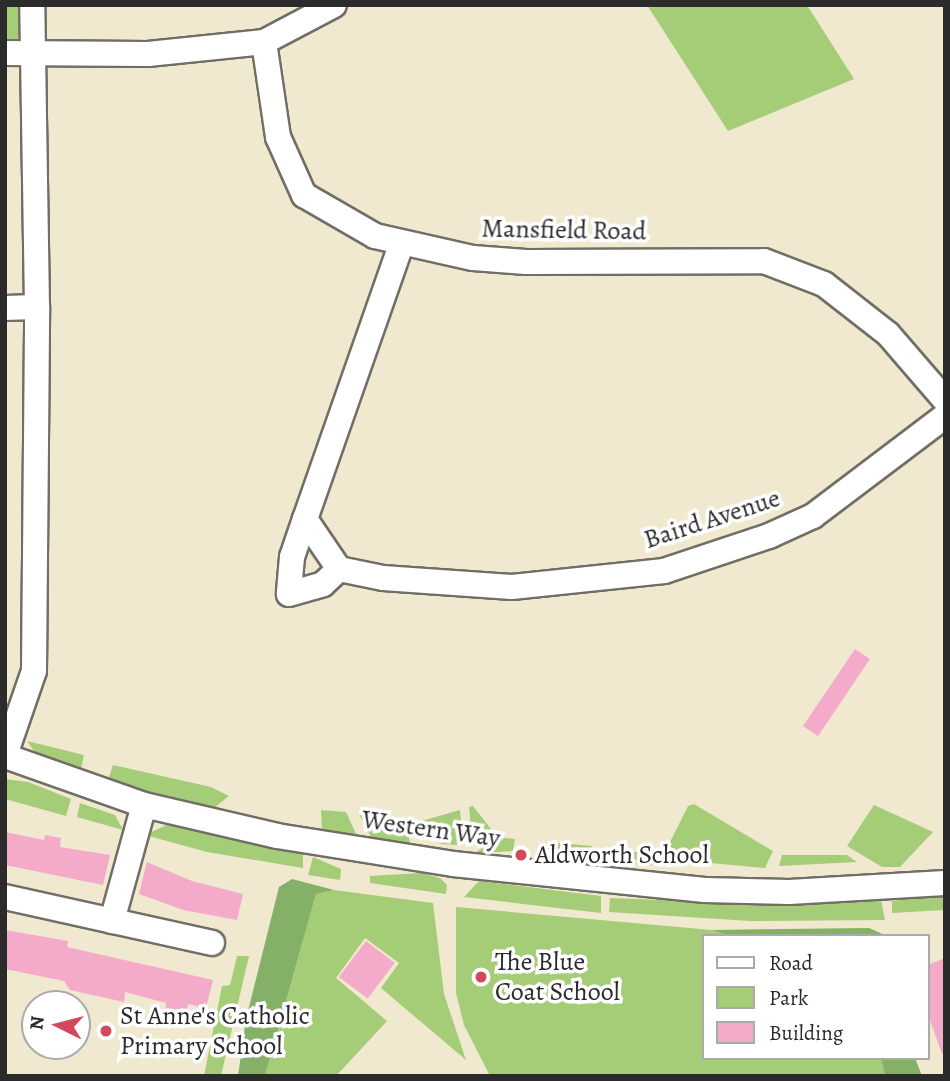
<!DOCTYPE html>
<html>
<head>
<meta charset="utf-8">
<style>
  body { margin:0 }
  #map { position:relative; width:950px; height:1081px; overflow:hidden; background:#f0e9d0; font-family:Alegreya,serif }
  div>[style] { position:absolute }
  .green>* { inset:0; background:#a5cd78 }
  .forest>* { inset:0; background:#84b068 }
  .building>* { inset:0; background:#f4abc9; transform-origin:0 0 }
  .roads { filter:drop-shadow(2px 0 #706e65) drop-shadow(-2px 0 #706e65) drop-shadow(0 2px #706e65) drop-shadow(0 -2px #706e65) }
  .minor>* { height:24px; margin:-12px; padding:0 12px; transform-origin:12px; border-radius:12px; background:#fff }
  .dots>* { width:19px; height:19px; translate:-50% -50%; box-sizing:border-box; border:4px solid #fff; border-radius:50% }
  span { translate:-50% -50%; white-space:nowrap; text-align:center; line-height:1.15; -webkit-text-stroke:7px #fff; paint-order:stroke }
  .street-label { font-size:26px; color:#2b2b2b }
  .poi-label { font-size:26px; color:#2b2b2b }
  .left { translate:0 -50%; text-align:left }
  .frame { position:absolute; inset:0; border:7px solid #2b2b2b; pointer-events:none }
  .legend { position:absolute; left:702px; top:934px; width:228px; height:126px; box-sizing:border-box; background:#fff; border:2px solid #aaa; margin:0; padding:9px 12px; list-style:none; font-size:21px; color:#2b2b2b }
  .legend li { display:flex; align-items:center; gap:14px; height:35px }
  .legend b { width:35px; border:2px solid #aaa }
  .north { position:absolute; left:21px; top:990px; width:70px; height:70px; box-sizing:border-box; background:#fff; border:2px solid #aaa; border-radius:50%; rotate:276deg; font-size:19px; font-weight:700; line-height:28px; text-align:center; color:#2b2b2b }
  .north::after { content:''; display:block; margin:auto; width:24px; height:32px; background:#d1495b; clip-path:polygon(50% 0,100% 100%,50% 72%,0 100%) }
</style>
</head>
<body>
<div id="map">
  <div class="green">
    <div style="clip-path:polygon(5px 5px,23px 5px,27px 45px,5px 45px)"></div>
    <div style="clip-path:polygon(647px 5px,807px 5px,854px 79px,728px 131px)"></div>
    <div style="clip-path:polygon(27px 741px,84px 755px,81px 770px,38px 757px)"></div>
    <div style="clip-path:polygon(113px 765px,211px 787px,229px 796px,214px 808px,162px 796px,114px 782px,109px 777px)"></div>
    <div style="clip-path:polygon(5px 779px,28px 782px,71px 799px,66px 816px,5px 799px)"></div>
    <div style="clip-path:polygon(80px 803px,115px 815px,123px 830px,77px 817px)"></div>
    <div style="clip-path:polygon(694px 804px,773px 851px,765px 868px,689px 861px,667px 848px,688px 806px)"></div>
    <div style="clip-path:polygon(874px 805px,933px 832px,900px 867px,882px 867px,847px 846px)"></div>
    <div style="clip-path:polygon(473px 806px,491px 829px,472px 839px,469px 807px)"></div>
    <div style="clip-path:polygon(321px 810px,346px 812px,357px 836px,322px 832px)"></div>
    <div style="clip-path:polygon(460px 810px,463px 843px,458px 845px,440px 844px,418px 822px)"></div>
    <div style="clip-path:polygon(359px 814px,408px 822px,410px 847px,372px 839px)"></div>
    <div style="clip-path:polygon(171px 823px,303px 853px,303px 868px,207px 852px,145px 835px)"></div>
    <div style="clip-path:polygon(498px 837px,515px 839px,513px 851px,475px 853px)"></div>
    <div style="clip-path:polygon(546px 842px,592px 846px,591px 863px,545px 849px)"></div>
    <div style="clip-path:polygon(603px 849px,665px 855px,672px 862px,669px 866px,602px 863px)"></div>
    <div style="clip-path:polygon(782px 855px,847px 855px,857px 862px,779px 866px)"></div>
    <div style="clip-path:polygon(313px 857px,341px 869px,340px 880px,308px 875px)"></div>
    <div style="clip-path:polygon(422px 873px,440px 878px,447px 885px,446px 894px,370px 883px,370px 876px)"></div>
    <div style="clip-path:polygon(479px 881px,601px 896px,601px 913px,464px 897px)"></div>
    <div style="clip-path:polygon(334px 890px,433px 903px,444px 994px,466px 1060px,381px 988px,399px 963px,365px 938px,336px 978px,387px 1021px,336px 1076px,265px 1076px,316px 894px)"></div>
    <div style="clip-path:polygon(945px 895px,945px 910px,892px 913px,892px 901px)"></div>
    <div style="clip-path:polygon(610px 898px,772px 904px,881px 900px,885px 920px,750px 921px,609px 912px)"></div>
    <div style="clip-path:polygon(456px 907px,712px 930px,730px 936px,703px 936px,703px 1058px,881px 1058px,885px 1076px,490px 1076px,464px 1025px,456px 993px)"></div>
    <div style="clip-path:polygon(237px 956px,249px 956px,221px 1076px,204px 1076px,222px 986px,230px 985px)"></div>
  </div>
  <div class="forest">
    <div style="clip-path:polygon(292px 879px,334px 890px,316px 894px,265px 1076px,238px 1076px,246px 1019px,279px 887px)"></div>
    <div style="clip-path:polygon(869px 928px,887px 936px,730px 936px,712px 930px)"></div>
    <div style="clip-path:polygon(881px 1058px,915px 1058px,922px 1076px,885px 1076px)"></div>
  </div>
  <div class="building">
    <div style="left:855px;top:649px;width:18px;height:93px;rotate:34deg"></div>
    <div style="clip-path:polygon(5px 832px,44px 840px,45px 835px,61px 838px,60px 847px,110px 855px,103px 885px,5px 865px)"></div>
    <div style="clip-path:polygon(147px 862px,192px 881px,243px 894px,237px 920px,183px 910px,139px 894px)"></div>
    <div style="clip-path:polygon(5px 930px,68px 941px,67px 947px,213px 980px,206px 1008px,188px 1004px,185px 1023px,164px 1020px,166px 1003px,125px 992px,124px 1002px,70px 990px,64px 981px,5px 969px)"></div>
    <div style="left:366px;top:941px;width:36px;height:45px;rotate:37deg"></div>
    <div style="clip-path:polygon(945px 958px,945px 1054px,942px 1054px,927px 1012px,927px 965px)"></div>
  </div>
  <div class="roads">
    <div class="minor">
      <div style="left:264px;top:42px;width:96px;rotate:81.6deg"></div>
      <div style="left:278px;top:137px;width:64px;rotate:65.9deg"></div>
      <div style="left:304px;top:195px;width:82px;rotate:30deg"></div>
      <div style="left:375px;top:236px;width:100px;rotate:12.7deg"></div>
      <div style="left:473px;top:258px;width:53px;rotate:4.3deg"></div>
      <div style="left:526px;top:262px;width:238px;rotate:-0.2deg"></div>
      <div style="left:764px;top:261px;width:64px;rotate:21deg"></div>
      <div style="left:824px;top:284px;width:81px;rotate:38deg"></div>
      <div style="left:888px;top:334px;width:87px;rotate:49.2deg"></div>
      <div style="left:5px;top:53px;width:143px;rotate:0.4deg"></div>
      <div style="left:148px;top:54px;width:117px;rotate:-5.9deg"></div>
      <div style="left:264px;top:42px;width:79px;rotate:-27.9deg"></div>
      <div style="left:401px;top:245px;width:290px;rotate:109.3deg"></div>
      <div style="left:305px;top:519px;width:60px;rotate:55.8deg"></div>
      <div style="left:339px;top:569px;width:45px;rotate:11.6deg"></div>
      <div style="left:383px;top:578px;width:129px;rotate:4deg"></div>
      <div style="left:512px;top:587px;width:153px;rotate:-6deg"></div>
      <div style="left:664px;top:571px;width:111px;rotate:-18.4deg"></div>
      <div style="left:769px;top:536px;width:48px;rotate:-24.4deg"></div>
      <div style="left:813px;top:516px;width:166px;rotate:-37.1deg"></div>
      <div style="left:5px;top:308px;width:32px;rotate:-2deg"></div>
      <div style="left:305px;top:519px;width:40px;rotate:108.9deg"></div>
      <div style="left:292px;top:557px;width:37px;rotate:95deg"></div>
      <div style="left:289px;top:594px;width:35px;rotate:-16deg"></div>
      <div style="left:323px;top:584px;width:22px;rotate:-43deg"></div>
      <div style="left:5px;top:755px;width:89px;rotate:-71deg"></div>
      <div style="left:34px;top:671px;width:364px;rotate:-89.5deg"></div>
      <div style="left:37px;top:307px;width:302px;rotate:-90.9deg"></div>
      <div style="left:5px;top:756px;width:147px;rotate:19.4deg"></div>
      <div style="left:144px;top:805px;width:137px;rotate:13.1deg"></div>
      <div style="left:277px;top:836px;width:178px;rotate:9deg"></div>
      <div style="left:453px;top:864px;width:253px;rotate:5.9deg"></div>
      <div style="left:705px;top:890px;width:84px;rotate:1.4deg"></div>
      <div style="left:789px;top:892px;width:156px;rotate:-3.3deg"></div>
      <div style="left:5px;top:897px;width:212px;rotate:12.5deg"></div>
      <div style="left:112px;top:921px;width:120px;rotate:-74.6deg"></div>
    </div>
  </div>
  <div class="dots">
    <div style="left:521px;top:855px;background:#d1495b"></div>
    <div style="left:481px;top:977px;background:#d1495b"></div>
    <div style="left:106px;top:1031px;background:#d1495b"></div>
  </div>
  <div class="street-label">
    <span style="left:564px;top:230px;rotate:1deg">Mansfield Road</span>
    <span style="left:712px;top:519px;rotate:-18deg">Baird Avenue</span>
    <span style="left:431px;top:829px;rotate:8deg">Western Way</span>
  </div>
  <div class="poi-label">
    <span class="left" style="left:535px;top:855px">Aldworth School</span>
    <span class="left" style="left:495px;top:977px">The Blue<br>Coat School</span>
    <span class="left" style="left:120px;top:1031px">St Anne's Catholic<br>Primary School</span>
  </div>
  <div class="frame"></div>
  <ul class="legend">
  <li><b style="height:9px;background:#fff"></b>Road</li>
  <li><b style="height:19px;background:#a5cd78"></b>Park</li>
  <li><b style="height:19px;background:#f4abc9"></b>Building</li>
  </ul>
  <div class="north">N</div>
</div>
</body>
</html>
